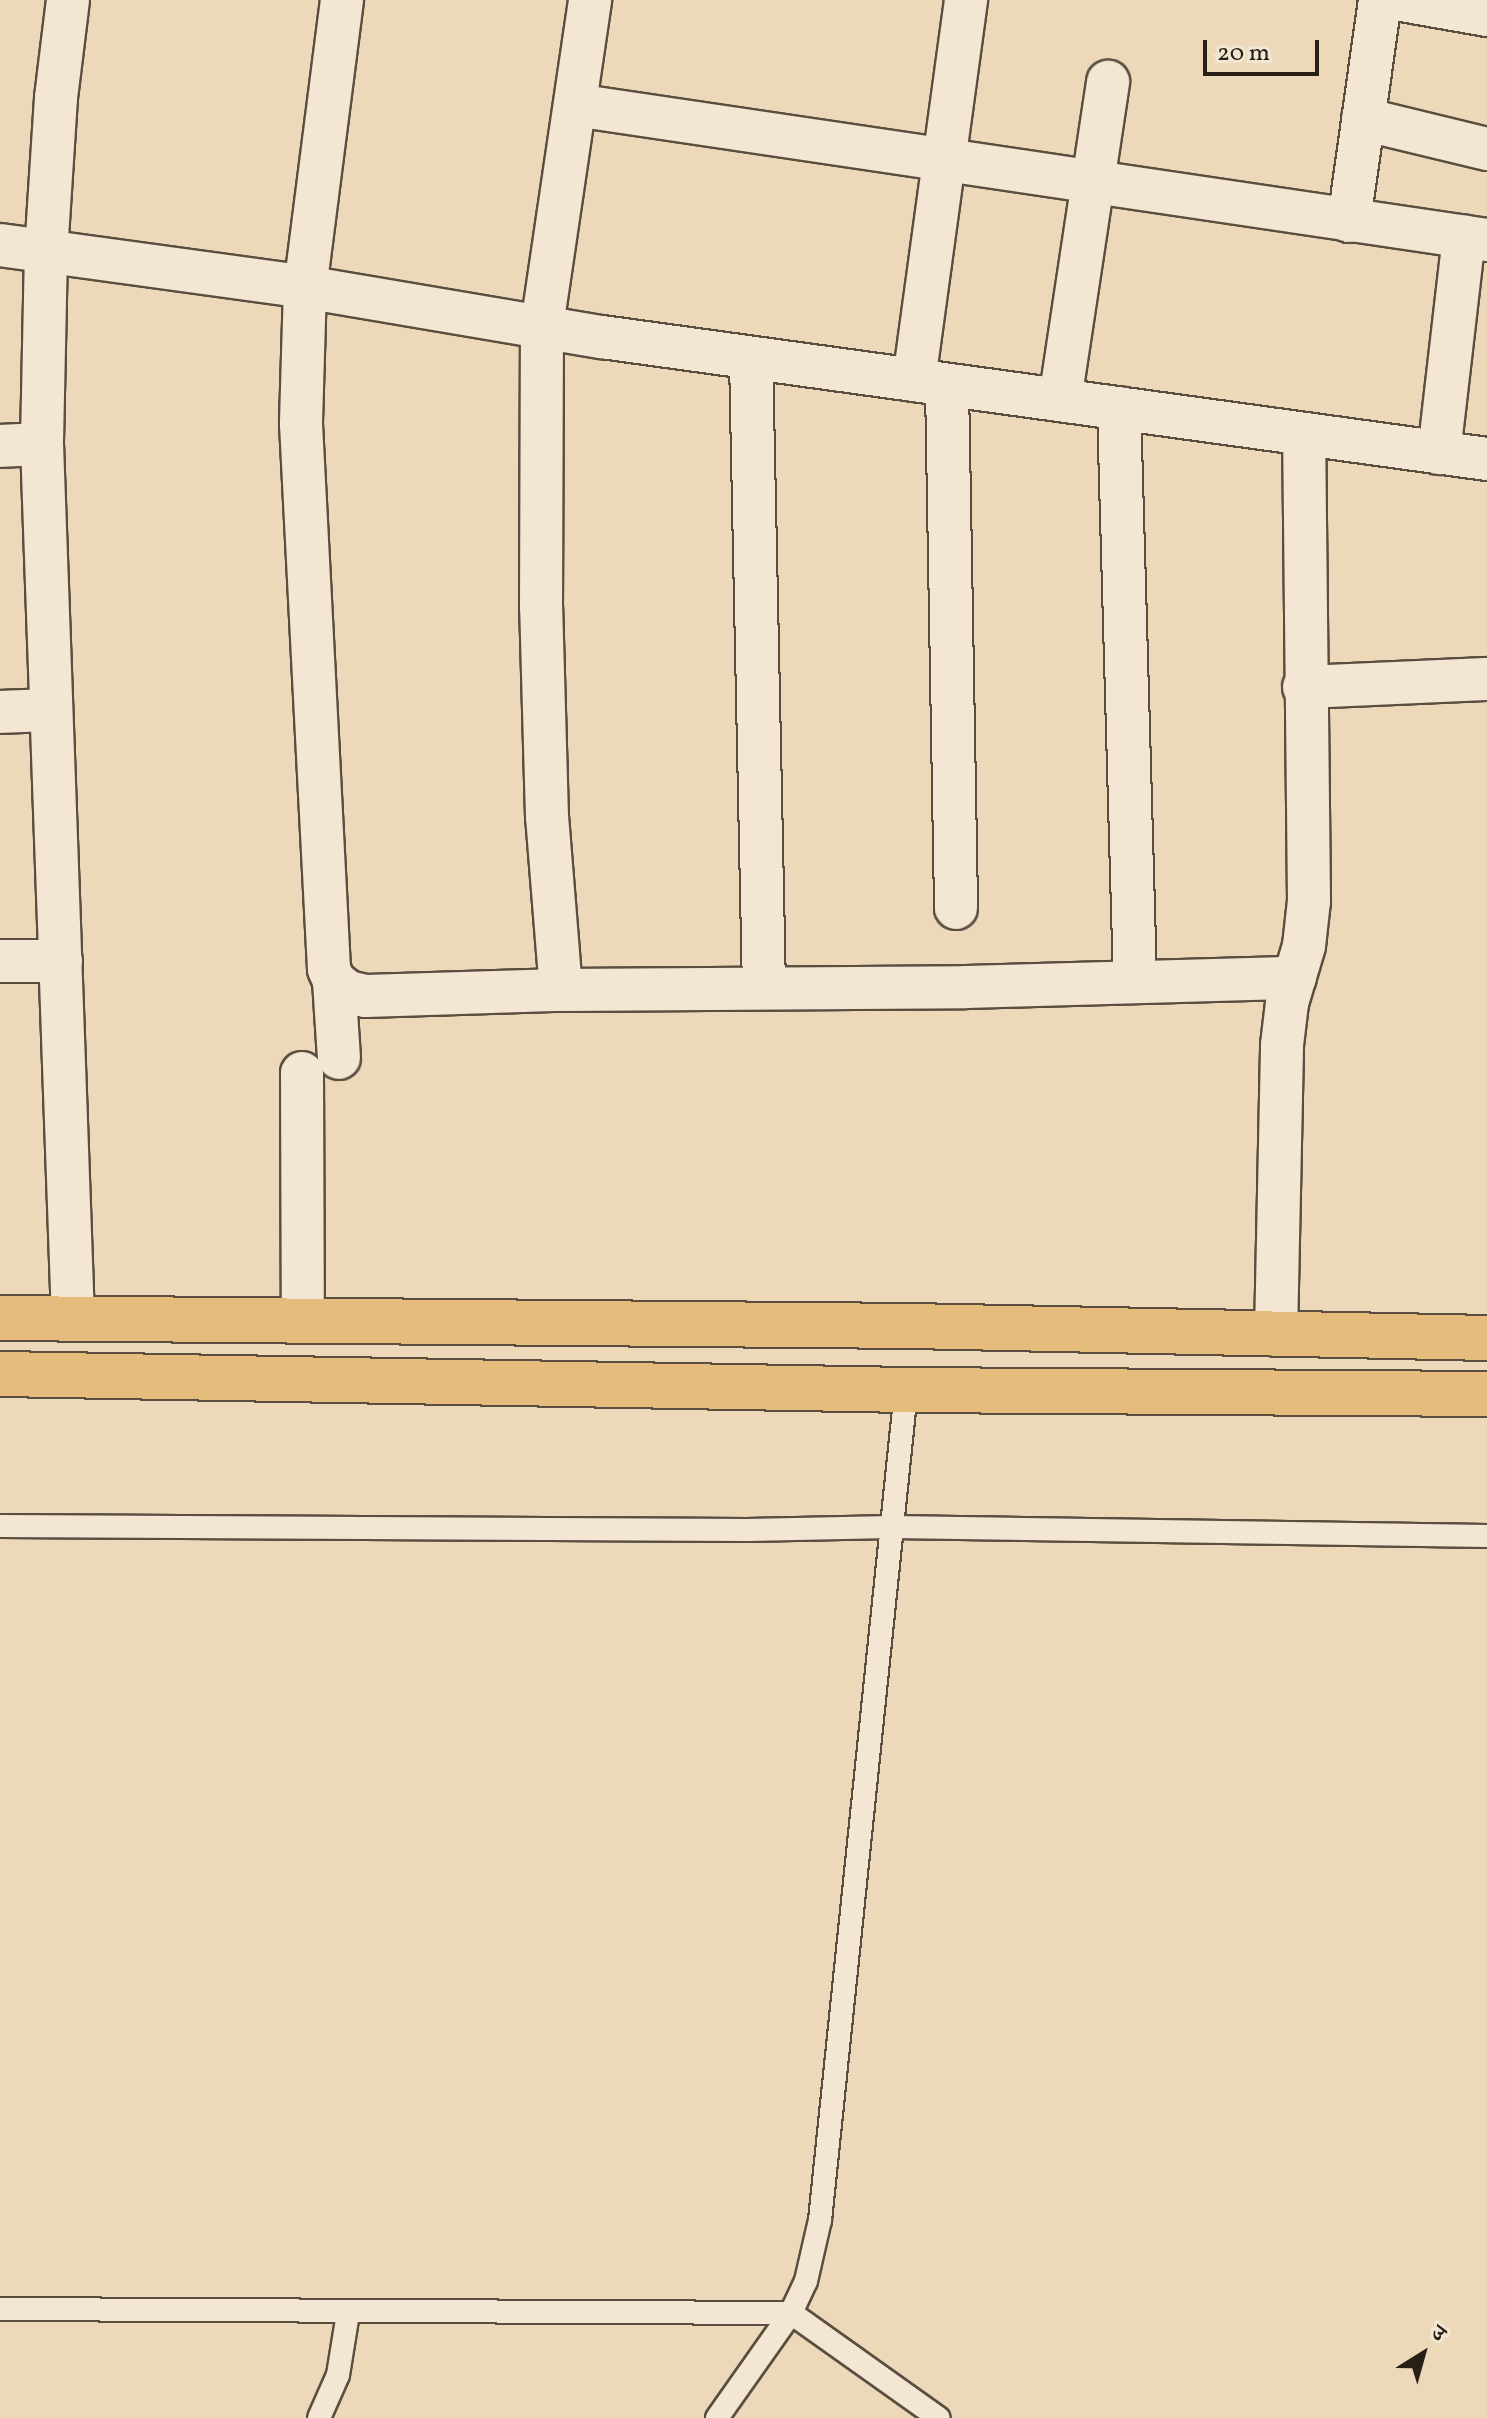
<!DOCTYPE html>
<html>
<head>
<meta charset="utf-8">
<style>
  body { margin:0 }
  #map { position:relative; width:1487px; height:2418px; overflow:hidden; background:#edd9b9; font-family:Vollkorn,"Noto Serif Devanagari",serif }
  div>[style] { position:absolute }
  .roads { filter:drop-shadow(2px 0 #594e40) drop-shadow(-2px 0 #594e40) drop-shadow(0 2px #594e40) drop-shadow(0 -2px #594e40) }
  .service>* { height:22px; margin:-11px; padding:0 11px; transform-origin:11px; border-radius:11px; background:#f3e6d2 }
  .minor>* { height:42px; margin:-21px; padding:0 21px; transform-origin:21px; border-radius:21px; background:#f3e6d2 }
  .primary>* { height:44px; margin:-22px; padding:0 22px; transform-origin:22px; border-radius:22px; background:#e6bc7c }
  span { translate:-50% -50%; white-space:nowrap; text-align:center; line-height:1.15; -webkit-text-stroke:6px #f3e6d2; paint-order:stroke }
  .north { position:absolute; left:1383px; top:2314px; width:80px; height:80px; -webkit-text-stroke:6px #f3e6d2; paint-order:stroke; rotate:37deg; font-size:22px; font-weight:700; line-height:32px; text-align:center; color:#282017 }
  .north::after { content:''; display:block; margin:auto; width:28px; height:36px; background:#282017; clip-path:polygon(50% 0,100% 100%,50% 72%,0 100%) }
  .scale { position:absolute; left:1203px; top:40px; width:116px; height:36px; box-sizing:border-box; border:4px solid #282017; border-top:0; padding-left:10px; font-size:24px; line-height:28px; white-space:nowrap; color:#282017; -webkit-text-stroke:6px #f3e6d2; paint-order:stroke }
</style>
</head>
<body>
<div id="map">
  <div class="roads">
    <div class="service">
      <div style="left:0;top:1526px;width:747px;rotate:0.31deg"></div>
      <div style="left:747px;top:1530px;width:145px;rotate:-1.2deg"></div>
      <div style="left:892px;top:1527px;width:595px;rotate:0.87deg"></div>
      <div style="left:0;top:2309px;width:791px;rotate:0.29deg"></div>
      <div style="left:791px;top:2313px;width:181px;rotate:35.4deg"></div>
      <div style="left:319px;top:2418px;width:47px;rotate:-66.2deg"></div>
      <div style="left:338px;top:2375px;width:63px;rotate:-80.8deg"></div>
      <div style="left:717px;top:2418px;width:128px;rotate:-54.8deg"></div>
      <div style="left:791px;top:2313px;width:35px;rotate:-65deg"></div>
      <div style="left:806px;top:2281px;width:63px;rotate:-77.1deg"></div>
      <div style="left:820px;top:2220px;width:834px;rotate:-84.08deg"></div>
    </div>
    <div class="minor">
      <div style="left:68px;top:0;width:99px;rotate:97deg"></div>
      <div style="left:56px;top:98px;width:153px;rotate:93.7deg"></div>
      <div style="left:46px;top:251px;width:193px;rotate:91.2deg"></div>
      <div style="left:42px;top:444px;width:876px;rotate:87.97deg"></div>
      <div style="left:342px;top:0;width:289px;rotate:97.3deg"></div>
      <div style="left:305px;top:287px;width:301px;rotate:9.6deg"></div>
      <div style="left:602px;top:337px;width:893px;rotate:7.85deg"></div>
      <div style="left:1402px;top:0;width:86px;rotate:10deg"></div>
      <div style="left:575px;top:105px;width:922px;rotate:8.42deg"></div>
      <div style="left:1363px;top:119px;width:128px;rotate:13.6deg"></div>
      <div style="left:1349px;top:221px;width:223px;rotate:-82deg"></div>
      <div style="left:0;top:245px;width:308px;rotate:7.8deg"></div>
      <div style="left:305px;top:287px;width:137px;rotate:91.7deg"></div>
      <div style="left:301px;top:424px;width:546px;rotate:87.06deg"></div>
      <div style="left:329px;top:969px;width:13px;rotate:67deg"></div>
      <div style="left:334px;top:981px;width:18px;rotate:38deg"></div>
      <div style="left:348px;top:992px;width:18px;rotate:13deg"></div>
      <div style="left:366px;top:996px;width:195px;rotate:-1.8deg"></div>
      <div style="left:561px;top:990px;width:405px;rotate:-0.4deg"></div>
      <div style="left:966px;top:987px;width:329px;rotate:-1.6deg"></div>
      <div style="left:751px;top:358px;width:629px;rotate:88.82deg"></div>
      <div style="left:914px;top:380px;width:384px;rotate:-82.2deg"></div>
      <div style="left:947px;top:385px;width:523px;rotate:89.01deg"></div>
      <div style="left:1060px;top:400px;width:322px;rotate:-81.4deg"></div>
      <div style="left:1119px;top:408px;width:574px;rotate:88.4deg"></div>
      <div style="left:0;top:446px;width:42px;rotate:-2.7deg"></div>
      <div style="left:1439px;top:453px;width:218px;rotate:-83.4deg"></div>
      <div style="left:1304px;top:687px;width:183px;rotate:-2.5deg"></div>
      <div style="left:0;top:712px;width:49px;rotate:-2.3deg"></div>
      <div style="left:0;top:961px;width:61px"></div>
      <div style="left:334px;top:981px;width:77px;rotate:86.3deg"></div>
      <div style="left:561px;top:990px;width:174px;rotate:-94.6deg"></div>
      <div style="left:547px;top:817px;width:210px;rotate:-91.6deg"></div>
      <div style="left:541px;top:607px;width:281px;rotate:-89.8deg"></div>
      <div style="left:542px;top:326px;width:330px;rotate:-81.6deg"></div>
      <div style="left:302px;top:1073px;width:247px;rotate:89.8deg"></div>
      <div style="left:1276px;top:1335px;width:290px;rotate:-88.8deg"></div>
      <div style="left:1282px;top:1045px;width:42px;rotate:-83.2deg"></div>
      <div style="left:1287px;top:1003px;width:59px;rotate:-73.4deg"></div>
      <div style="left:1304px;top:946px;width:45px;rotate:-83.7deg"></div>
      <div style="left:1309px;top:901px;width:467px;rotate:-90.6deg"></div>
    </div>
    <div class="primary">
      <div style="left:0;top:1318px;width:911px;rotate:0.5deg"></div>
      <div style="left:911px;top:1326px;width:576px;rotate:1.19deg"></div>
      <div style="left:0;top:1374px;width:906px;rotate:1.01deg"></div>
      <div style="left:906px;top:1390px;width:581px;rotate:0.39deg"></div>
    </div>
  </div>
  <div class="north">उ</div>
  <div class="scale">20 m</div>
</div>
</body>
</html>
